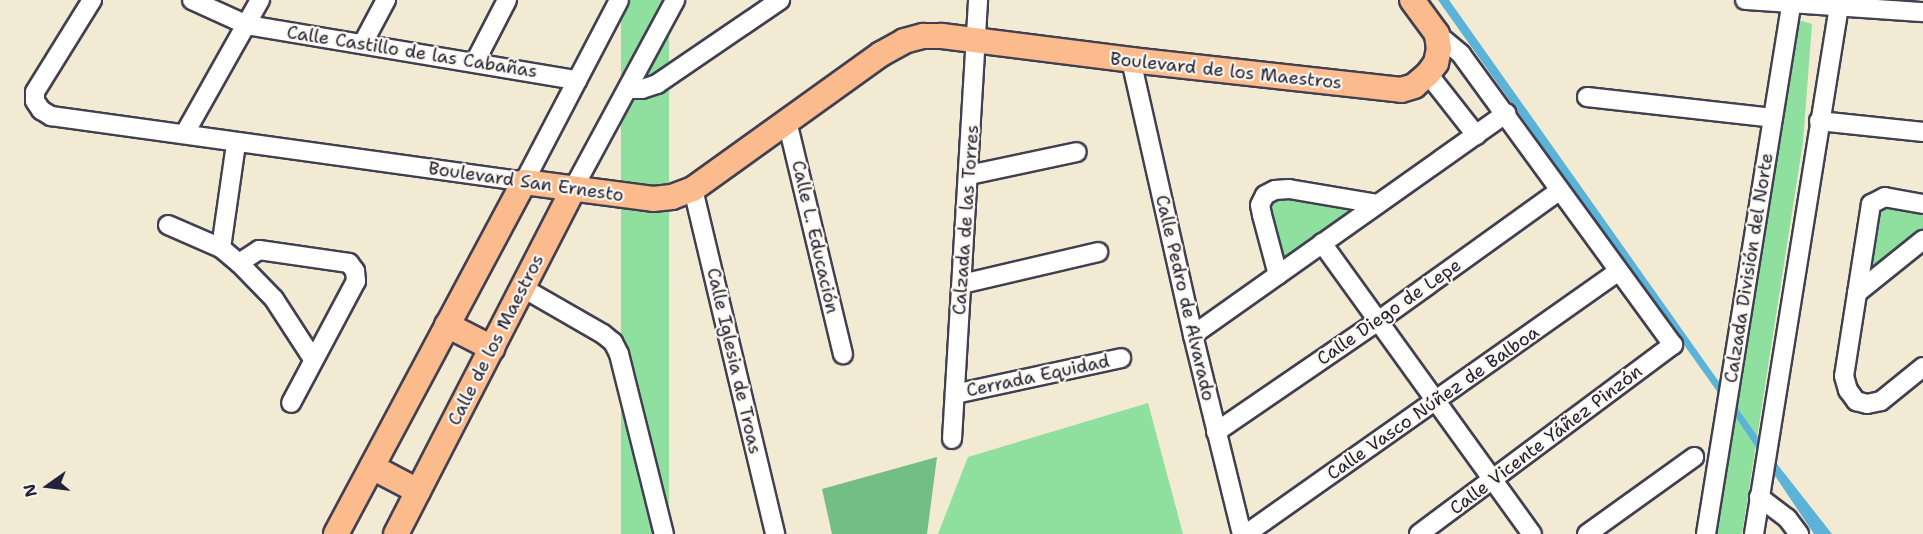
<!DOCTYPE html>
<html>
<head>
<meta charset="utf-8">
<style>
  body { margin:0 }
  #map { position:relative; width:1923px; height:534px; overflow:hidden; background:#f3ead3; font-family:"Shantell Sans",sans-serif }
  div>[style] { position:absolute }
  .green>* { inset:0; background:#8fdf9e; transform-origin:0 0 }
  .forest>* { inset:0; background:#73be85 }
  .water>* { inset:0; background:#5bb3d8 }
  .roads { filter:drop-shadow(2px 0 #414052) drop-shadow(-2px 0 #414052) drop-shadow(0 2px #414052) drop-shadow(0 -2px #414052) }
  .minor>* { height:18px; margin:-9px; padding:0 9px; transform-origin:9px; border-radius:9px; background:#fff }
  .major>* { height:24px; margin:-12px; padding:0 12px; transform-origin:12px; border-radius:12px; background:#fbbb8c }
  span { translate:-50% -50%; white-space:nowrap; text-align:center; line-height:1.15; -webkit-text-stroke:4.5px #fbf7ec; paint-order:stroke }
  .street-label { font-size:18px; color:#22223b }
  .north { position:absolute; left:18px; top:456px; width:60px; height:60px; -webkit-text-stroke:4px #fbf7ec; paint-order:stroke; rotate:256deg; font-size:16px; font-weight:700; line-height:24px; text-align:center; color:#22223b }
  .north::after { content:''; display:block; margin:auto; width:21px; height:27px; background:#22223b; clip-path:polygon(50% 0,100% 100%,50% 72%,0 100%) }
</style>
</head>
<body>
<div id="map">
  <div class="green">
    <div style="left:621px;top:0;width:48px;height:603px"></div>
    <div style="clip-path:polygon(1796px 19px,1812px 24px,1803px 142px,1742px 534px,1713px 534px)"></div>
    <div style="clip-path:polygon(1275px 198px,1286px 198px,1358px 209px,1283px 260px,1269px 206px)"></div>
    <div style="clip-path:polygon(1882px 204px,1923px 214px,1923px 229px,1863px 282px,1874px 207px)"></div>
    <div style="clip-path:polygon(1148px 403px,1183px 534px,938px 534px,968px 457px)"></div>
  </div>
  <div class="forest">
    <div style="clip-path:polygon(937px 457px,927px 534px,832px 534px,822px 489px)"></div>
  </div>
  <div class="water">
    <div style="clip-path:polygon(1438px 0,1449px 0,1777px 464px,1832px 534px,1814px 534px,1739px 422px)"></div>
  </div>
  <div class="roads">
    <div class="minor">
      <div style="left:92px;top:0;width:108px;rotate:121.8deg"></div>
      <div style="left:35px;top:92px;width:9px;rotate:90deg"></div>
      <div style="left:35px;top:101px;width:11px;rotate:56deg"></div>
      <div style="left:41px;top:110px;width:12px;rotate:31deg"></div>
      <div style="left:51px;top:116px;width:478px;rotate:7.9deg"></div>
      <div style="left:524px;top:182px;width:205px;rotate:-62.4deg"></div>
      <div style="left:192px;top:0;width:60px;rotate:24.4deg"></div>
      <div style="left:247px;top:25px;width:335px;rotate:9.5deg"></div>
      <div style="left:1745px;top:0;width:178px;rotate:3.9deg"></div>
      <div style="left:363px;top:43px;width:49px;rotate:-61.9deg"></div>
      <div style="left:1131px;top:60px;width:282px;rotate:77.3deg"></div>
      <div style="left:1193px;top:335px;width:205px;rotate:76.2deg"></div>
      <div style="left:475px;top:62px;width:70px;rotate:-62.7deg"></div>
      <div style="left:1428px;top:74px;width:78px;rotate:51.8deg"></div>
      <div style="left:628px;top:89px;width:14px"></div>
      <div style="left:642px;top:89px;width:16px;rotate:-18deg"></div>
      <div style="left:657px;top:84px;width:149px;rotate:-34.3deg"></div>
      <div style="left:1587px;top:97px;width:187px;rotate:6.4deg"></div>
      <div style="left:787px;top:121px;width:240px;rotate:76.5deg"></div>
      <div style="left:1819px;top:121px;width:105px;rotate:6deg"></div>
      <div style="left:185px;top:133px;width:153px;rotate:-60.6deg"></div>
      <div style="left:969px;top:175px;width:110px;rotate:-12deg"></div>
      <div style="left:573px;top:189px;width:215px;rotate:-61.6deg"></div>
      <div style="left:693px;top:189px;width:355px;rotate:76.6deg"></div>
      <div style="left:1923px;top:204px;width:39px;rotate:-170deg"></div>
      <div style="left:1885px;top:197px;width:16px;rotate:153deg"></div>
      <div style="left:1871px;top:204px;width:174px;rotate:98.9deg"></div>
      <div style="left:1844px;top:376px;width:15px;rotate:74deg"></div>
      <div style="left:1848px;top:390px;width:14px;rotate:54deg"></div>
      <div style="left:1856px;top:401px;width:11px;rotate:15deg"></div>
      <div style="left:1867px;top:404px;width:14px;rotate:-12deg"></div>
      <div style="left:1881px;top:401px;width:54px;rotate:-39deg"></div>
      <div style="left:168px;top:225px;width:58px;rotate:23.5deg"></div>
      <div style="left:221px;top:248px;width:23px;rotate:40deg"></div>
      <div style="left:239px;top:263px;width:50px;rotate:45.8deg"></div>
      <div style="left:274px;top:299px;width:72px;rotate:57deg"></div>
      <div style="left:1322px;top:243px;width:359px;rotate:54.2deg"></div>
      <div style="left:221px;top:248px;width:105px;rotate:-81.8deg"></div>
      <div style="left:239px;top:263px;width:24px;rotate:-33deg"></div>
      <div style="left:259px;top:250px;width:91px;rotate:8.2deg"></div>
      <div style="left:349px;top:263px;width:10px;rotate:53deg"></div>
      <div style="left:355px;top:271px;width:10px;rotate:84deg"></div>
      <div style="left:356px;top:281px;width:138px;rotate:118deg"></div>
      <div style="left:1278px;top:275px;width:62px;rotate:-104.9deg"></div>
      <div style="left:1262px;top:215px;width:10px;rotate:-101deg"></div>
      <div style="left:1260px;top:205px;width:11px;rotate:-63deg"></div>
      <div style="left:1265px;top:195px;width:11px;rotate:-27deg"></div>
      <div style="left:1275px;top:190px;width:14px;rotate:-4deg"></div>
      <div style="left:1289px;top:189px;width:89px;rotate:9.7deg"></div>
      <div style="left:962px;top:284px;width:140px;rotate:-13.2deg"></div>
      <div style="left:523px;top:288px;width:92px;rotate:29.9deg"></div>
      <div style="left:603px;top:334px;width:13px;rotate:39deg"></div>
      <div style="left:613px;top:342px;width:13px;rotate:63deg"></div>
      <div style="left:619px;top:354px;width:186px;rotate:76deg"></div>
      <div style="left:1857px;top:293px;width:85px;rotate:-38.8deg"></div>
      <div style="left:1193px;top:335px;width:384px;rotate:-35.3deg"></div>
      <div style="left:955px;top:394px;width:170px;rotate:-12.2deg"></div>
      <div style="left:1216px;top:432px;width:196px;rotate:-34.4deg"></div>
      <div style="left:1378px;top:321px;width:224px;rotate:-35.7deg"></div>
      <div style="left:952px;top:439px;width:440px;rotate:-86.6deg"></div>
      <div style="left:1759px;top:497px;width:35px;rotate:37deg"></div>
      <div style="left:1787px;top:518px;width:20px;rotate:53deg"></div>
      <div style="left:1246px;top:534px;width:456px;rotate:-35.2deg"></div>
      <div style="left:1419px;top:534px;width:317px;rotate:-36.7deg"></div>
      <div style="left:1673px;top:345px;width:360px;rotate:-126.1deg"></div>
      <div style="left:1461px;top:54px;width:31px;rotate:-140deg"></div>
      <div style="left:1587px;top:534px;width:132px;rotate:-35.7deg"></div>
      <div style="left:1706px;top:534px;width:541px;rotate:-80.85deg"></div>
      <div style="left:1754px;top:534px;width:541px;rotate:-80.85deg"></div>
    </div>
    <div class="major">
      <div style="left:447px;top:325px;width:51px;rotate:27.1deg"></div>
      <div style="left:372px;top:467px;width:52px;rotate:27.6deg"></div>
      <div style="left:336px;top:534px;width:399px;rotate:-61.9deg"></div>
      <div style="left:524px;top:182px;width:130px;rotate:7.5deg"></div>
      <div style="left:653px;top:199px;width:19px;rotate:-6deg"></div>
      <div style="left:672px;top:197px;width:22px;rotate:-21deg"></div>
      <div style="left:693px;top:189px;width:231px;rotate:-35.7deg"></div>
      <div style="left:881px;top:54px;width:26px;rotate:-29deg"></div>
      <div style="left:904px;top:41px;width:20px;rotate:-15deg"></div>
      <div style="left:923px;top:36px;width:19px"></div>
      <div style="left:942px;top:36px;width:191px;rotate:7.2deg"></div>
      <div style="left:1131px;top:60px;width:272px;rotate:6.3deg"></div>
      <div style="left:1401px;top:90px;width:14px;rotate:-17deg"></div>
      <div style="left:1414px;top:86px;width:18px;rotate:-41deg"></div>
      <div style="left:1428px;top:74px;width:14px;rotate:-54deg"></div>
      <div style="left:1436px;top:63px;width:14px;rotate:-78deg"></div>
      <div style="left:1439px;top:49px;width:15px;rotate:-98deg"></div>
      <div style="left:1437px;top:34px;width:42px;rotate:-126.3deg"></div>
      <div style="left:396px;top:534px;width:388px;rotate:-62.8deg"></div>
    </div>
  </div>
  <div class="street-label">
    <span style="left:412px;top:52px;rotate:9deg">Calle Castillo de las Cabañas</span>
    <span style="left:1226px;top:71px;rotate:6deg">Boulevard de los Maestros</span>
    <span style="left:526px;top:182px;rotate:8deg">Boulevard San Ernesto</span>
    <span style="left:966px;top:220px;rotate:-86deg">Calzada de las Torres</span>
    <span style="left:815px;top:237px;rotate:77deg">Calle L. Educación</span>
    <span style="left:1749px;top:268px;rotate:-81deg">Calzada División del Norte</span>
    <span style="left:1185px;top:298px;rotate:77deg">Calle Pedro de Alvarado</span>
    <span style="left:1389px;top:312px;rotate:-35deg">Calle Diego de Lepe</span>
    <span style="left:496px;top:340px;rotate:-63deg">Calle de los Maestros</span>
    <span style="left:734px;top:361px;rotate:77deg">Calle Iglesia de Troas</span>
    <span style="left:1038px;top:376px;rotate:-12deg">Cerrada Equidad</span>
    <span style="left:1433px;top:403px;rotate:-35deg">Calle Vasco Núñez de Balboa</span>
    <span style="left:1546px;top:440px;rotate:-37deg">Calle Vicente Yáñez Pinzón</span>
  </div>
  <div class="north">N</div>
</div>
</body>
</html>
